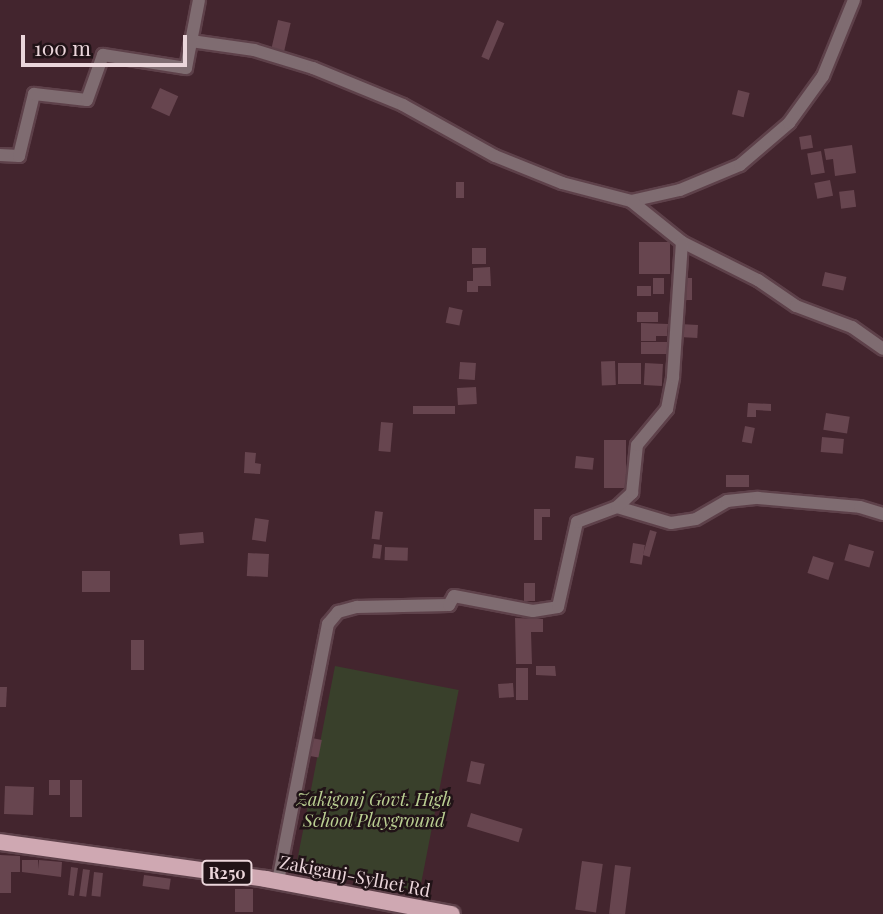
<!DOCTYPE html>
<html>
<head>
<meta charset="utf-8">
<style>
  body { margin:0 }
  #map { position:relative; width:883px; height:914px; overflow:hidden; background:#43252e; font-family:"Playfair Display",serif }
  div>[style] { position:absolute }
  .green>* { inset:0; background:#39402b; transform-origin:0 0 }
  .building>* { inset:0; background:#67454f; transform-origin:0 0 }
  .roads { filter:drop-shadow(2px 0 #5e414a) drop-shadow(-2px 0 #5e414a) drop-shadow(0 2px #5e414a) drop-shadow(0 -2px #5e414a) }
  .minor>* { height:12px; margin:-6px; padding:0 6px; transform-origin:6px; border-radius:6px; background:#7f6c71 }
  .major>* { height:16px; margin:-8px; padding:0 8px; transform-origin:8px; border-radius:8px; background:#cfa8b2 }
  span { translate:-50% -50%; white-space:nowrap; text-align:center; line-height:1.15; -webkit-text-stroke:5px #211317; paint-order:stroke }
  .shield-label span { padding:2px 5px; background:#211317; border:2px solid; border-radius:5px; -webkit-text-stroke-width:0 }
  .shield-label { font-size:16px; color:#ebd6db; font-weight:700 }
  .park-label { font-size:18px; color:#bacf92; font-style:italic }
  .street-label { font-size:18px; color:#ebd6db }
  .scale { position:absolute; left:21px; top:35px; width:166px; height:32px; box-sizing:border-box; border:4px solid #ebd6db; border-top:0; padding-left:9px; font-size:21px; line-height:24px; white-space:nowrap; color:#ebd6db; -webkit-text-stroke:5px #211317; paint-order:stroke }
</style>
</head>
<body>
<div id="map">
  <div class="green">
    <div style="left:335px;top:666px;width:126px;height:207px;rotate:11deg"></div>
  </div>
  <div class="building">
    <div style="left:278px;top:20px;width:13px;height:31px;rotate:13deg"></div>
    <div style="left:497px;top:20px;width:8px;height:40px;rotate:23deg"></div>
    <div style="left:160px;top:88px;width:20px;height:22px;rotate:24deg"></div>
    <div style="left:738px;top:90px;width:12px;height:25px;rotate:14deg"></div>
    <div style="left:811px;top:135px;width:13px;height:12px;rotate:81deg"></div>
    <div style="clip-path:polygon(852px 145px,856px 173px,835px 176px,833px 159px,826px 160px,824px 149px)"></div>
    <div style="left:821px;top:151px;width:22px;height:14px;rotate:80deg"></div>
    <div style="left:830px;top:180px;width:16px;height:16px;rotate:79deg"></div>
    <div style="left:456px;top:182px;width:8px;height:16px"></div>
    <div style="left:854px;top:190px;width:17px;height:15px;rotate:83deg"></div>
    <div style="left:639px;top:242px;width:31px;height:32px"></div>
    <div style="left:472px;top:248px;width:14px;height:16px"></div>
    <div style="clip-path:polygon(490px 267px,491px 286px,478px 286px,478px 292px,467px 292px,467px 281px,473px 281px,473px 268px)"></div>
    <div style="left:825px;top:272px;width:22px;height:14px;rotate:13deg"></div>
    <div style="left:664px;top:278px;width:16px;height:11px;rotate:90deg"></div>
    <div style="left:681px;top:278px;width:11px;height:22px"></div>
    <div style="left:637px;top:286px;width:14px;height:10px"></div>
    <div style="left:449px;top:307px;width:14px;height:16px;rotate:12deg"></div>
    <div style="left:637px;top:312px;width:21px;height:10px"></div>
    <div style="clip-path:polygon(641px 323px,668px 324px,667px 336px,656px 336px,656px 341px,641px 341px)"></div>
    <div style="left:680px;top:324px;width:18px;height:13px;rotate:3deg"></div>
    <div style="left:668px;top:342px;width:12px;height:27px;rotate:90deg"></div>
    <div style="left:615px;top:361px;width:24px;height:14px;rotate:88deg"></div>
    <div style="left:460px;top:362px;width:16px;height:17px;rotate:4deg"></div>
    <div style="left:618px;top:363px;width:23px;height:21px"></div>
    <div style="left:645px;top:363px;width:18px;height:22px;rotate:3deg"></div>
    <div style="left:476px;top:387px;width:17px;height:19px;rotate:87deg"></div>
    <div style="clip-path:polygon(748px 403px,771px 404px,771px 411px,756px 410px,756px 417px,747px 417px)"></div>
    <div style="left:455px;top:406px;width:8px;height:42px;rotate:90deg"></div>
    <div style="left:826px;top:413px;width:24px;height:17px;rotate:9deg"></div>
    <div style="left:381px;top:422px;width:12px;height:29px;rotate:5deg"></div>
    <div style="left:745px;top:426px;width:10px;height:16px;rotate:11deg"></div>
    <div style="left:822px;top:437px;width:22px;height:15px;rotate:5deg"></div>
    <div style="left:604px;top:440px;width:22px;height:48px"></div>
    <div style="clip-path:polygon(245px 452px,256px 453px,255px 463px,261px 464px,260px 474px,244px 473px)"></div>
    <div style="left:576px;top:456px;width:18px;height:12px;rotate:6deg"></div>
    <div style="left:726px;top:475px;width:23px;height:12px"></div>
    <div style="clip-path:polygon(534px 509px,550px 509px,550px 517px,542px 517px,542px 540px,534px 540px)"></div>
    <div style="left:375px;top:511px;width:8px;height:28px;rotate:7deg"></div>
    <div style="left:255px;top:518px;width:14px;height:22px;rotate:8deg"></div>
    <div style="left:650px;top:530px;width:7px;height:26px;rotate:16deg"></div>
    <div style="left:203px;top:532px;width:11px;height:24px;rotate:85deg"></div>
    <div style="left:633px;top:543px;width:12px;height:20px;rotate:9deg"></div>
    <div style="left:374px;top:544px;width:8px;height:14px;rotate:7deg"></div>
    <div style="left:849px;top:544px;width:26px;height:17px;rotate:16deg"></div>
    <div style="left:385px;top:547px;width:23px;height:13px;rotate:2deg"></div>
    <div style="left:248px;top:553px;width:21px;height:23px;rotate:3deg"></div>
    <div style="left:813px;top:556px;width:22px;height:18px;rotate:18deg"></div>
    <div style="left:82px;top:571px;width:28px;height:21px"></div>
    <div style="left:524px;top:583px;width:11px;height:18px"></div>
    <div style="clip-path:polygon(515px 618px,543px 619px,543px 632px,531px 632px,532px 664px,516px 664px)"></div>
    <div style="left:131px;top:640px;width:13px;height:30px"></div>
    <div style="clip-path:polygon(536px 666px,555px 666px,556px 676px,536px 675px)"></div>
    <div style="left:516px;top:668px;width:12px;height:32px"></div>
    <div style="left:513px;top:683px;width:14px;height:15px;rotate:86deg"></div>
    <div style="clip-path:polygon(0 687px,7px 687px,6px 707px,0 707px)"></div>
    <div style="left:312px;top:738px;width:10px;height:18px;rotate:11deg"></div>
    <div style="left:471px;top:761px;width:14px;height:21px;rotate:12deg"></div>
    <div style="left:49px;top:780px;width:11px;height:15px"></div>
    <div style="left:70px;top:780px;width:12px;height:37px"></div>
    <div style="left:5px;top:786px;width:29px;height:28px;rotate:2deg"></div>
    <div style="left:471px;top:813px;width:54px;height:14px;rotate:17deg"></div>
    <div style="clip-path:polygon(0 855px,20px 856px,20px 872px,11px 872px,11px 893px,0 893px)"></div>
    <div style="clip-path:polygon(22px 860px,38px 860px,38px 869px,39px 860px,62px 862px,61px 877px,22px 872px)"></div>
    <div style="left:582px;top:861px;width:21px;height:49px;rotate:8deg"></div>
    <div style="left:615px;top:865px;width:16px;height:49px;rotate:7deg"></div>
    <div style="clip-path:polygon(71px 867px,78px 868px,74px 896px,68px 895px)"></div>
    <div style="left:83px;top:869px;width:7px;height:27px;rotate:8deg"></div>
    <div style="left:94px;top:872px;width:9px;height:24px;rotate:6deg"></div>
    <div style="left:144px;top:875px;width:27px;height:11px;rotate:8deg"></div>
    <div style="left:235px;top:889px;width:18px;height:23px"></div>
  </div>
  <div class="roads">
    <div class="minor">
      <div style="left:191px;top:41px;width:64px;rotate:8.1deg"></div>
      <div style="left:254px;top:50px;width:62px;rotate:17deg"></div>
      <div style="left:313px;top:68px;width:97px;rotate:22.3deg"></div>
      <div style="left:403px;top:105px;width:105px;rotate:29deg"></div>
      <div style="left:495px;top:156px;width:72px;rotate:21.9deg"></div>
      <div style="left:562px;top:183px;width:71px;rotate:14.6deg"></div>
      <div style="left:631px;top:201px;width:50px;rotate:-12.7deg"></div>
      <div style="left:680px;top:190px;width:65px;rotate:-22.6deg"></div>
      <div style="left:740px;top:165px;width:65px;rotate:-40.6deg"></div>
      <div style="left:789px;top:123px;width:58px;rotate:-54.1deg"></div>
      <div style="left:823px;top:76px;width:82px;rotate:-67.8deg"></div>
      <div style="left:0;top:155px;width:19px;rotate:3deg"></div>
      <div style="left:19px;top:156px;width:64px;rotate:-76.4deg"></div>
      <div style="left:34px;top:94px;width:53px;rotate:6.5deg"></div>
      <div style="left:87px;top:100px;width:48px;rotate:-70.4deg"></div>
      <div style="left:103px;top:55px;width:84px;rotate:8.9deg"></div>
      <div style="left:186px;top:68px;width:69px;rotate:-79.2deg"></div>
      <div style="left:631px;top:201px;width:65px;rotate:38.8deg"></div>
      <div style="left:682px;top:242px;width:85px;rotate:26.6deg"></div>
      <div style="left:758px;top:280px;width:46px;rotate:34.4deg"></div>
      <div style="left:796px;top:306px;width:60px;rotate:20.6deg"></div>
      <div style="left:852px;top:327px;width:38px;rotate:35deg"></div>
      <div style="left:617px;top:507px;width:56px;rotate:16.5deg"></div>
      <div style="left:671px;top:523px;width:25px;rotate:-9deg"></div>
      <div style="left:696px;top:519px;width:36px;rotate:-30deg"></div>
      <div style="left:727px;top:501px;width:31px;rotate:-6deg"></div>
      <div style="left:758px;top:498px;width:102px;rotate:5deg"></div>
      <div style="left:860px;top:507px;width:24px;rotate:17deg"></div>
      <div style="left:278px;top:881px;width:262px;rotate:-79deg"></div>
      <div style="left:328px;top:624px;width:16px;rotate:-50deg"></div>
      <div style="left:338px;top:612px;width:20px;rotate:-15deg"></div>
      <div style="left:357px;top:607px;width:92px;rotate:-1.2deg"></div>
      <div style="left:449px;top:605px;width:10px;rotate:-61deg"></div>
      <div style="left:454px;top:596px;width:80px;rotate:10.8deg"></div>
      <div style="left:533px;top:611px;width:25px;rotate:-9deg"></div>
      <div style="left:558px;top:607px;width:87px;rotate:-77.4deg"></div>
      <div style="left:577px;top:522px;width:43px;rotate:-20.6deg"></div>
      <div style="left:617px;top:507px;width:21px;rotate:-43deg"></div>
      <div style="left:632px;top:493px;width:48px;rotate:-84.1deg"></div>
      <div style="left:637px;top:445px;width:47px;rotate:-50.2deg"></div>
      <div style="left:667px;top:409px;width:33px;rotate:-79deg"></div>
      <div style="left:673px;top:377px;width:135px;rotate:-86.2deg"></div>
    </div>
    <div class="major">
      <div style="left:0;top:842px;width:269px;rotate:7.9deg"></div>
      <div style="left:266px;top:879px;width:189px;rotate:10.7deg"></div>
    </div>
  </div>
  <div class="shield-label">
    <span style="left:227px;top:873px">R250</span>
  </div>
  <div class="park-label">
    <span style="left:374px;top:810px">Zakigonj Govt. High<br>School Playground</span>
  </div>
  <div class="street-label">
    <span style="left:355px;top:876px;rotate:11deg">Zakiganj-Sylhet Rd</span>
  </div>
  <div class="scale">100 m</div>
</div>
</body>
</html>
